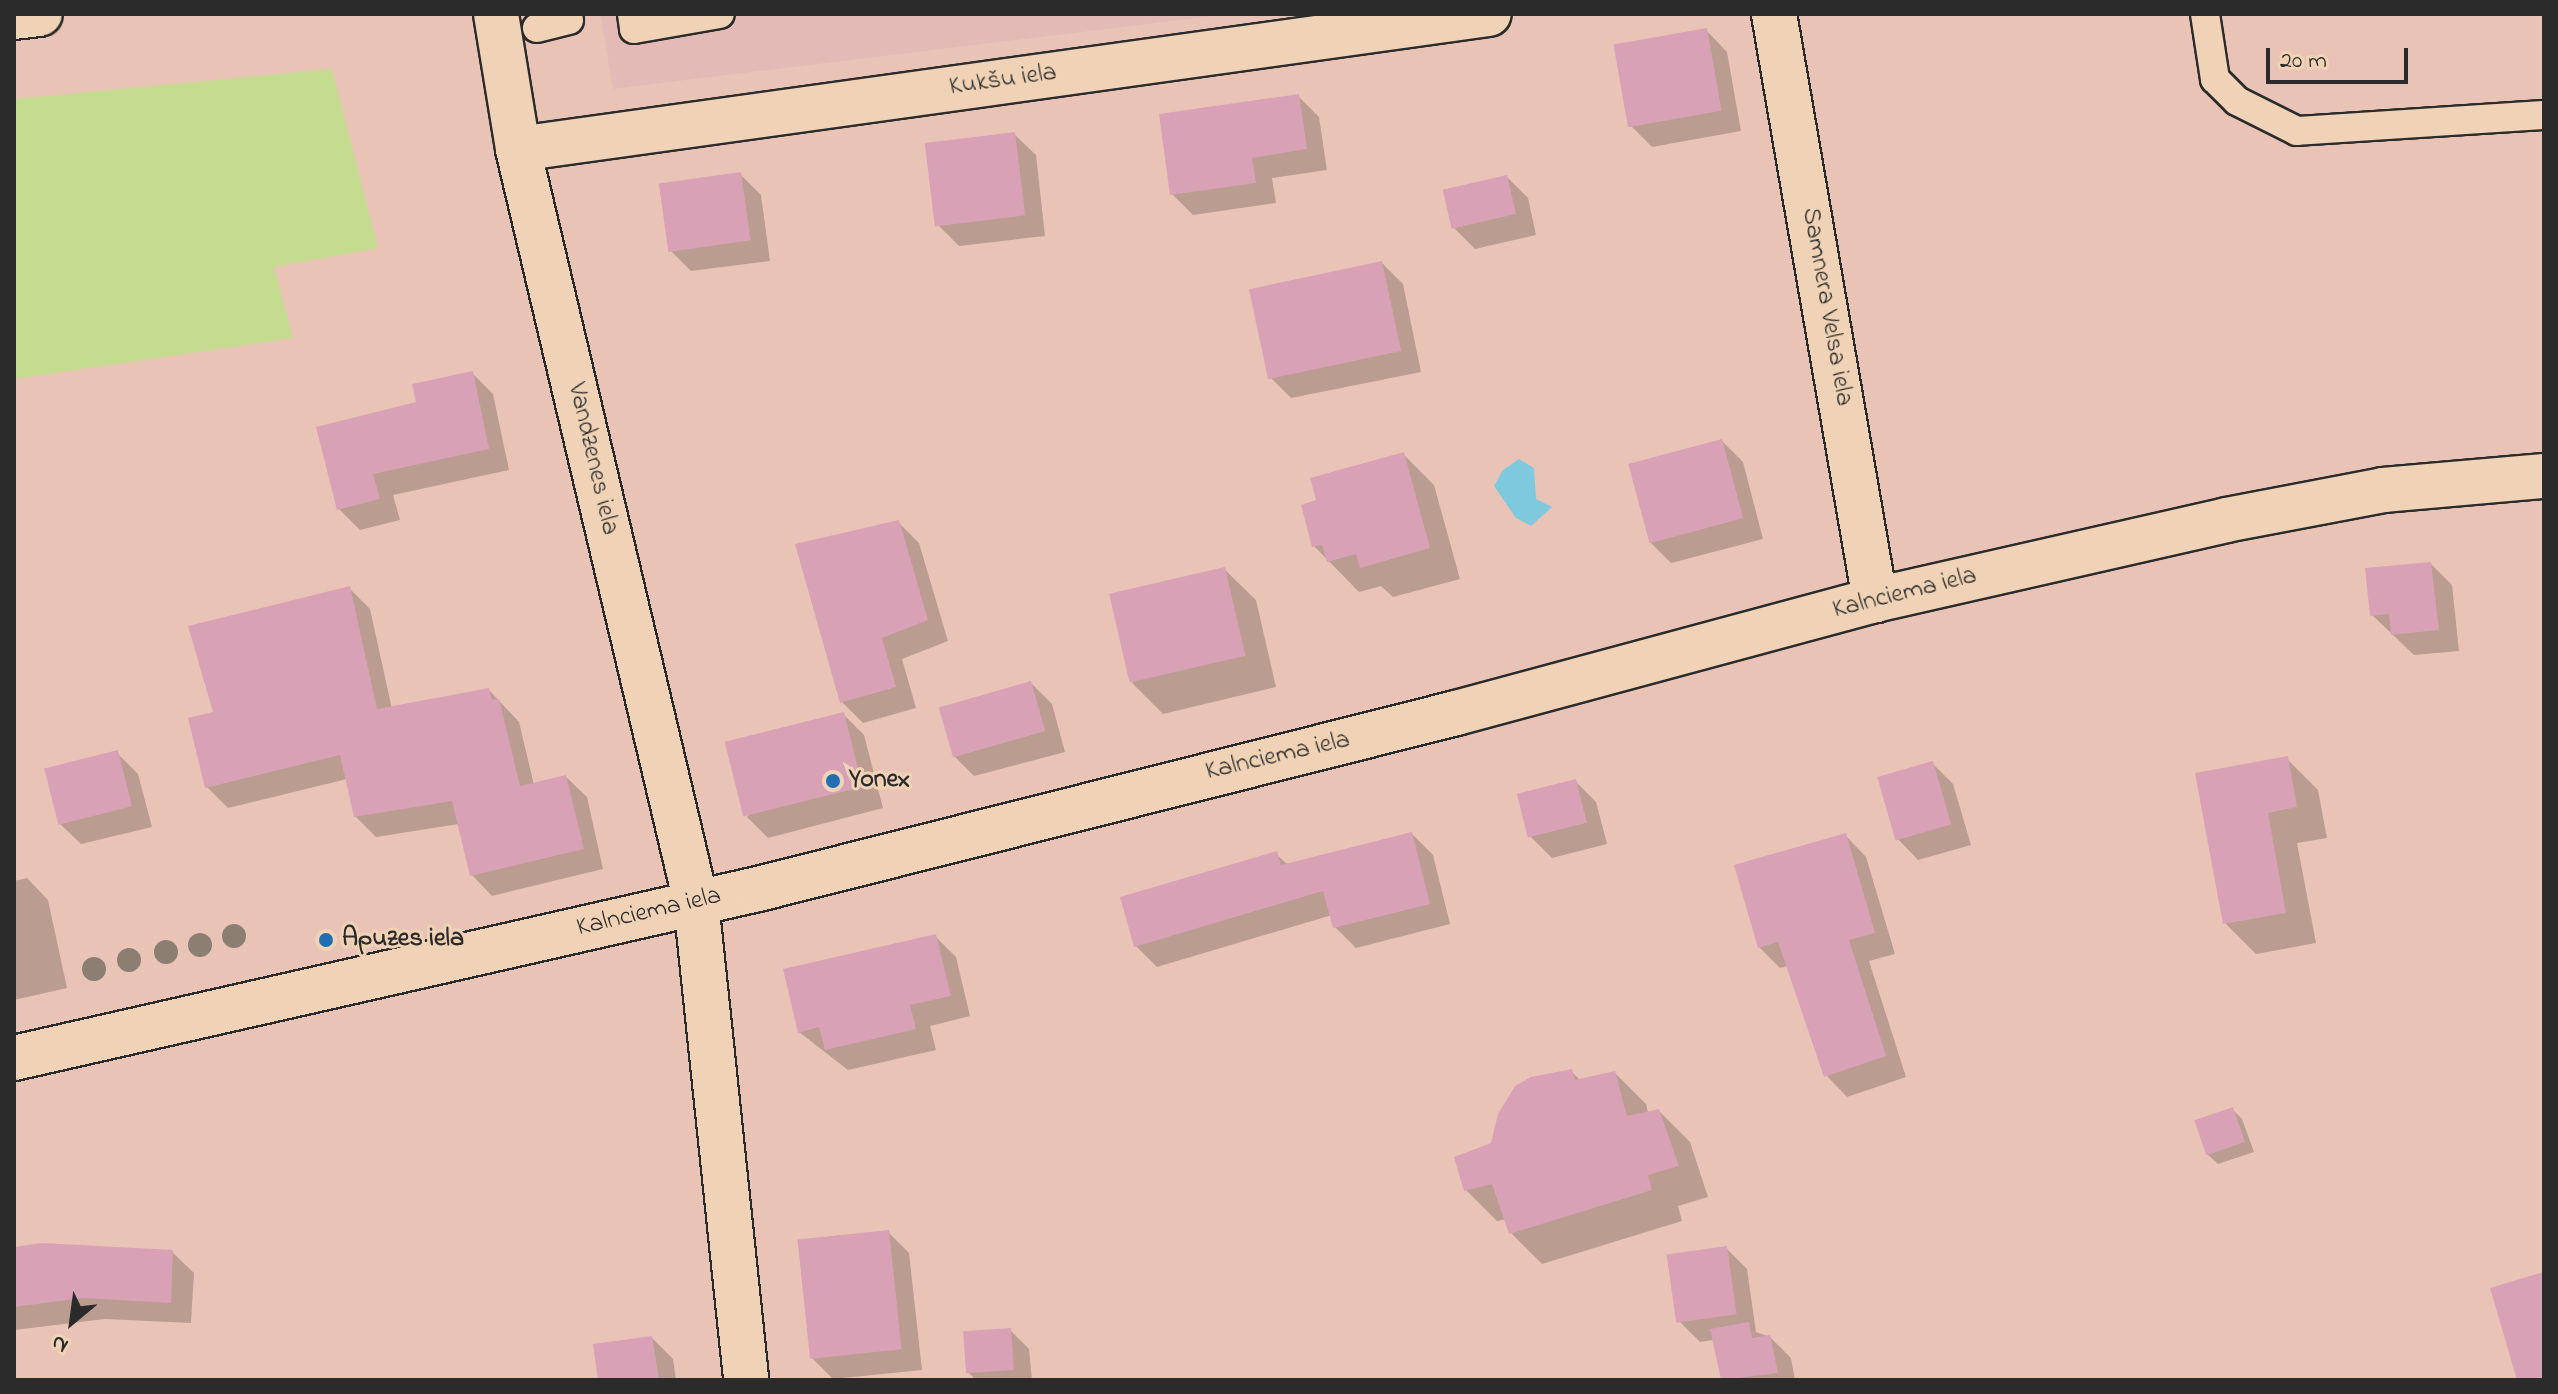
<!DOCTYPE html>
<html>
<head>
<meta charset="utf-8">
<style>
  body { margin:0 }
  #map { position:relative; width:2558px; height:1394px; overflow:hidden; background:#e9c4b6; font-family:"Indie Flower",sans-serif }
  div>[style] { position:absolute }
  .built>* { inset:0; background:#e4bab6 }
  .green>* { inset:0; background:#c5db90 }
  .water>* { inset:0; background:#7ec9dd }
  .shadow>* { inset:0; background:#0003 }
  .building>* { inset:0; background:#d8a1b6; transform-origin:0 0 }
  .roads { filter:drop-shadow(2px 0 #2b2b2b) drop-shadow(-2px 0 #2b2b2b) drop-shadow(0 2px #2b2b2b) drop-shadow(0 -2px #2b2b2b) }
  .lane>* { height:28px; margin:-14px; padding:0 14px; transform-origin:14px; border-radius:14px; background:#f0d3b6 }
  .street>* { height:44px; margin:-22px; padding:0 22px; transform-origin:22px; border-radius:22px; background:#f0d3b6 }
  .secondary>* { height:44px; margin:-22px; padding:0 22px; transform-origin:22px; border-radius:22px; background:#f0d3b6 }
  .trees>* { width:24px; height:24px; margin:-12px; border-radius:50%; background:#8d7e72 }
  .dots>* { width:22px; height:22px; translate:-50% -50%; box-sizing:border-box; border:4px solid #f0d3b6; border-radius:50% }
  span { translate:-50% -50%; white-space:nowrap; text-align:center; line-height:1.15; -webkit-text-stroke:6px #f0d3b6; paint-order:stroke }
  .street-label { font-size:26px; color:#2b2b2b }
  .poi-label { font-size:26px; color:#2b2b2b; font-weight:700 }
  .left { translate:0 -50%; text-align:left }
  .frame { position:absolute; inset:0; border:16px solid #2b2b2b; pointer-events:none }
  .north { position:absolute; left:32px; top:1282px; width:80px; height:80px; -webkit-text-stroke:6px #f0d3b6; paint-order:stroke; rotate:209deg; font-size:22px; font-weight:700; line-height:32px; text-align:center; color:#2b2b2b }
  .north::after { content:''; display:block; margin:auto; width:28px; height:36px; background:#2b2b2b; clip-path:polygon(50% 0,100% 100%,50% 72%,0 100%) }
  .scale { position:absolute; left:2266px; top:48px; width:142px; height:36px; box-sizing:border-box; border:4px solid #2b2b2b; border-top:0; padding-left:10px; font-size:24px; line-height:28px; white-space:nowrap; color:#2b2b2b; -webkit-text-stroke:6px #f0d3b6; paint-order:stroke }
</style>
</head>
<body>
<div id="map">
  <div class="built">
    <div style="clip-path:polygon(600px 14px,1229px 14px,613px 89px)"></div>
  </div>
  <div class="green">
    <div style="clip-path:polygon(332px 69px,378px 248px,274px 267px,293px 338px,14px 379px,14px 99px)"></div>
  </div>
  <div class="water">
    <div style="clip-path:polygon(1519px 459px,1534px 468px,1536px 499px,1552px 507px,1531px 526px,1516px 518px,1494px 486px,1503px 470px)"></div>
  </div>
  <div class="shadow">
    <div style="clip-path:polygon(1706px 30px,1727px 52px,1741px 131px,1652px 147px,1631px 126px)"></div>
    <div style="clip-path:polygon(1298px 96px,1319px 117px,1327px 170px,1272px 178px,1276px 203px,1193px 215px,1172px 194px)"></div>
    <div style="clip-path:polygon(1014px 134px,1036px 155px,1045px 236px,959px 246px,938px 225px)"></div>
    <div style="clip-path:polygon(740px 174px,761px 195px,770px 261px,691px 271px,670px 250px)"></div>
    <div style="clip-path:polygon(1507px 177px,1528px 198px,1536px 235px,1475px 249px,1454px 228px)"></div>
    <div style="clip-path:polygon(1382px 263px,1403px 284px,1421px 372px,1291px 398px,1270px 377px)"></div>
    <div style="clip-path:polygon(472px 373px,493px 394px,509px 470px,393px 495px,400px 520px,360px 530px,339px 509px,418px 403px)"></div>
    <div style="clip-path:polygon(1722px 441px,1743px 462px,1763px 539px,1671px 563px,1650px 542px)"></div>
    <div style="clip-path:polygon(1403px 454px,1434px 485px,1460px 579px,1393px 597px,1381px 586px,1359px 592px,1314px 546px,1318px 502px)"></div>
    <div style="clip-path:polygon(898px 522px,919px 543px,948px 641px,902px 659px,916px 708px,863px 723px,842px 702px)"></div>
    <div style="clip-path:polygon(2431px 564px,2452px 585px,2459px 651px,2414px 655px,2372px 615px)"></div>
    <div style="clip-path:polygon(1225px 570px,1256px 600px,1276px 687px,1163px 714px,1132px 683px)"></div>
    <div style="clip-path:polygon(349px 588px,370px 609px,392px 709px,489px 690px,519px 722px,534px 785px,566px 777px,587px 797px,603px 869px,492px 896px,472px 875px,459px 824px,376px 837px,355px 816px,347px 779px,228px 808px,207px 787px,215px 714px)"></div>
    <div style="clip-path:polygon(1031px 683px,1052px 704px,1065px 752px,974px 776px,953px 755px)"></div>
    <div style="clip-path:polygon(843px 714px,864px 735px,883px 808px,768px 838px,747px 817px)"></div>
    <div style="clip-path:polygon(117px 753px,138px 774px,152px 827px,81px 844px,59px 823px)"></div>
    <div style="clip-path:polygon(2287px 759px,2318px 790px,2327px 838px,2297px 843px,2316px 943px,2256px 954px,2225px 923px)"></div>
    <div style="clip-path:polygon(1932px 763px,1953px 784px,1971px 845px,1918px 860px,1897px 838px)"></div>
    <div style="clip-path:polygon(1575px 781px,1596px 802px,1607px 844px,1552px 858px,1531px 837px)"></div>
    <div style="clip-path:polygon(1412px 834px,1433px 855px,1450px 924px,1356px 948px,1334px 926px,1332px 915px,1157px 967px,1136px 946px,1276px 854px,1288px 865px)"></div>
    <div style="clip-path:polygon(1845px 835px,1866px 857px,1895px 954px,1869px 961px,1906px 1077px,1847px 1097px,1826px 1075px,1788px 966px,1780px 968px,1759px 947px)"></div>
    <div style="clip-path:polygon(27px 878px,48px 900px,67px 988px,14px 1000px,14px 881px)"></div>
    <div style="clip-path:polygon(935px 936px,956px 957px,970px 1016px,930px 1026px,936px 1050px,848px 1070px,799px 1032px)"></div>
    <div style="clip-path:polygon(1571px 1071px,1581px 1081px,1615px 1073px,1646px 1104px,1648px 1113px,1659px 1111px,1690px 1142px,1708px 1197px,1678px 1206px,1682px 1221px,1542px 1264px,1511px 1233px,1506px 1219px,1497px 1221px,1466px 1190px,1492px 1144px)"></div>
    <div style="clip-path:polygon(2232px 1109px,2242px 1119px,2254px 1152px,2218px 1164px,2207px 1154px)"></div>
    <div style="clip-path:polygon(888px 1232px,909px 1253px,922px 1370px,833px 1379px,812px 1358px)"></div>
    <div style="clip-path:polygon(1726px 1248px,1747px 1269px,1756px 1332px,1770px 1337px,1791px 1358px,1795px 1380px,1723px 1380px,1714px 1340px,1700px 1342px,1679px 1321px)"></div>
    <div style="clip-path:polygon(14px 1249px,172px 1252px,194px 1273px,191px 1323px,105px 1319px,14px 1330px)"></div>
    <div style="clip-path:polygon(1010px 1330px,1029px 1349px,1032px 1380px,976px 1380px,968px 1372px)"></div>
    <div style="clip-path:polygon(652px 1338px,673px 1359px,676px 1380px,600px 1380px)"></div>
  </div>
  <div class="building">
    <div style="left:1707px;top:28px;width:84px;height:95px;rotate:80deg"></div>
    <div style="clip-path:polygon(1299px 94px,1307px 149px,1252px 158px,1256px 183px,1170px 195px,1159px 114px)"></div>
    <div style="left:1015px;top:132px;width:84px;height:91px;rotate:83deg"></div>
    <div style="left:741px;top:172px;width:69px;height:83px;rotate:82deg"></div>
    <div style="left:1507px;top:175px;width:40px;height:66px;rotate:77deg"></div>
    <div style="left:1382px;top:261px;width:92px;height:136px;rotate:78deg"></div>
    <div style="clip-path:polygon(473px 371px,489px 449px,373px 474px,380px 499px,337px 510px,316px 427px,416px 402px,412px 384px)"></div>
    <div style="left:1722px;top:439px;width:82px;height:97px;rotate:75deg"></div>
    <div style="clip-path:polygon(1404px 452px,1430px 548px,1360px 568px,1356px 554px,1327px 562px,1322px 545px,1312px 547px,1301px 505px,1316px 500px,1310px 478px)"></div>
    <div style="clip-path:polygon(899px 520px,928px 620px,882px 638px,896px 687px,840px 703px,795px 544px)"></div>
    <div style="clip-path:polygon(2431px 562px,2439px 630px,2391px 635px,2389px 614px,2370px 616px,2365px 568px)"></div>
    <div style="left:1225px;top:567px;width:91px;height:119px;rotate:77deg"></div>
    <div style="clip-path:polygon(350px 586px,377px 709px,489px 688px,492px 700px,499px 699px,520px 786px,566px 775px,584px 849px,470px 876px,452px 801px,354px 817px,340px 755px,205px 788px,188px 718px,213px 712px,188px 626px)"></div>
    <div style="left:1031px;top:681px;width:52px;height:96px;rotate:74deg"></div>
    <div style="left:844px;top:712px;width:77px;height:123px;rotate:76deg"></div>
    <div style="left:118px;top:750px;width:58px;height:76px;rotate:76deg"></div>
    <div style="clip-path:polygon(2288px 756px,2297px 807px,2268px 813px,2286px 913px,2223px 924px,2195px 773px)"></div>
    <div style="left:1933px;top:761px;width:66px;height:58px;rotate:74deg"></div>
    <div style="left:1576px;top:779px;width:45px;height:61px;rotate:76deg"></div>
    <div style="clip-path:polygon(1412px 832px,1430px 904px,1333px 928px,1323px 891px,1134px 947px,1120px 897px,1277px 851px,1281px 865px)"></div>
    <div style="clip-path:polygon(1846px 833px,1875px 933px,1849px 940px,1886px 1056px,1824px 1077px,1778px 942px,1758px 948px,1734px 865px)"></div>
    <div style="clip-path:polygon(936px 934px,951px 996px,910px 1005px,916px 1029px,825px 1050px,819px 1027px,798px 1033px,783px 969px)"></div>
    <div style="clip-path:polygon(1572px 1069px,1575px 1080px,1615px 1071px,1627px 1116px,1659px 1109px,1679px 1166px,1648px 1175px,1652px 1190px,1509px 1234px,1492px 1184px,1464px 1191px,1454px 1157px,1491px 1143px,1498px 1114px,1515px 1086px,1531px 1077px)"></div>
    <div style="left:2233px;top:1107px;width:37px;height:41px;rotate:71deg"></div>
    <div style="left:889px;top:1230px;width:120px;height:92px;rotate:84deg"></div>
    <div style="clip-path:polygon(42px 1243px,173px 1250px,171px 1303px,83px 1298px,14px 1307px,14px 1247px)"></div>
    <div style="left:1727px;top:1246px;width:69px;height:61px;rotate:82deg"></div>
    <div style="clip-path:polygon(2544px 1272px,2544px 1380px,2517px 1380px,2490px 1288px)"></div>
    <div style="clip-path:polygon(1749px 1322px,1752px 1338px,1770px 1335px,1778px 1373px,1721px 1380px,1710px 1329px)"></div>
    <div style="left:1011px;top:1328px;width:42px;height:48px;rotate:86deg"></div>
    <div style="clip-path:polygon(652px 1336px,659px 1380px,598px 1380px,593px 1344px)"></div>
  </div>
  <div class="roads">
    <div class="lane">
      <div style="left:632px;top:14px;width:15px;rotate:82deg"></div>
      <div style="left:634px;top:29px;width:87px;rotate:-9.9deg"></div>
      <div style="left:2205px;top:14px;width:66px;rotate:81.3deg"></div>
      <div style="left:2215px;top:79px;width:31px;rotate:45deg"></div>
      <div style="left:2237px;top:101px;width:67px;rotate:26.6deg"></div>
      <div style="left:2297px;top:131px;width:248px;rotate:-3.7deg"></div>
      <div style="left:537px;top:28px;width:33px;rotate:-14deg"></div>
    </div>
    <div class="street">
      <div style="left:1774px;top:14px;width:595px;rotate:80.22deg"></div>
      <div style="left:14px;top:17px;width:26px;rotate:-7deg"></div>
      <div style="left:518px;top:149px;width:980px;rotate:-7.92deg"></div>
    </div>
    <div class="secondary">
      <div style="left:496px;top:14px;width:137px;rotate:80.7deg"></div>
      <div style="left:518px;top:149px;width:774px;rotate:76.7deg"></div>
      <div style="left:696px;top:902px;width:481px;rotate:84deg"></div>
      <div style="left:14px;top:1058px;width:763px;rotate:-12.8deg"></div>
      <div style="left:758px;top:889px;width:720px;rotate:-14.15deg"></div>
      <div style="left:1456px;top:713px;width:434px;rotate:-15.1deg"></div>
      <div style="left:1875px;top:600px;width:360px;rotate:-12.8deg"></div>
      <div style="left:2226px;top:520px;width:160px;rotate:-10.8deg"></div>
      <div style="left:2383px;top:490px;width:162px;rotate:-5deg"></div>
    </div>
  </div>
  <div class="trees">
    <div style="left:234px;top:936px"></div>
    <div style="left:200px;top:945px"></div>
    <div style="left:166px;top:952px"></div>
    <div style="left:129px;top:960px"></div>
    <div style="left:94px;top:969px"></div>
  </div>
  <div class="dots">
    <div style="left:833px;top:781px;background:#1f6fb2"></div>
    <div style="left:326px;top:940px;background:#1f6fb2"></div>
  </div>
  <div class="street-label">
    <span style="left:1003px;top:81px;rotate:-8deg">Kukšu iela</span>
    <span style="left:1826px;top:307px;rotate:80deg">Samnera Velsa iela</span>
    <span style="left:592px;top:459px;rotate:77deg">Vandzenes iela</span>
    <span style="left:1905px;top:594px;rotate:-14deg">Kalnciema iela</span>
    <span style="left:1278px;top:757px;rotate:-13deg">Kalnciema iela</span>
    <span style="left:649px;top:913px;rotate:-13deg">Kalnciema iela</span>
  </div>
  <div class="poi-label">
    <span class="left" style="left:849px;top:781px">Yonex</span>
    <span class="left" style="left:342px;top:940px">Apuzes iela</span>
  </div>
  <div class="frame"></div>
  <div class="north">N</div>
  <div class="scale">20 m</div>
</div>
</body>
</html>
